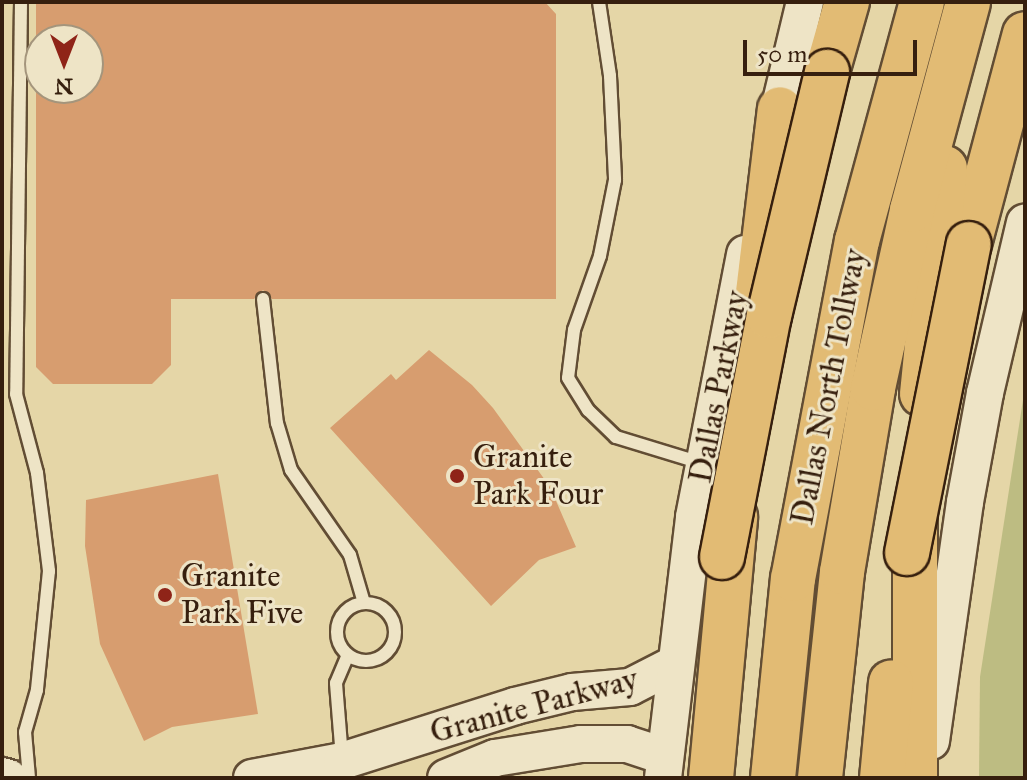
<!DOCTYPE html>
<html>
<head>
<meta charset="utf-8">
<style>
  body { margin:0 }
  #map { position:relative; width:1027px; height:780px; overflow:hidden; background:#e5d6a7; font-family:"IM FELL Great Primer",serif }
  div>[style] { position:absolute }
  .green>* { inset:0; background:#bdbc82 }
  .building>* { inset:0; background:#d79d6f }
  .roads { filter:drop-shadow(2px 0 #624d34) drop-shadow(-2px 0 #624d34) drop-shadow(0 2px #624d34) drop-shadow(0 -2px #624d34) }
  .lane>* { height:12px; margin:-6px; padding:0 6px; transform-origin:6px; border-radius:6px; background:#eee4c6 }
  .lane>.ring { margin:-6px; padding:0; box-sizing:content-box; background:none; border:12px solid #eee4c6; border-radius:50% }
  .secondary>* { height:36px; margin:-18px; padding:0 18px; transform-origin:18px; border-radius:18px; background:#eee4c6 }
  .highway>* { height:44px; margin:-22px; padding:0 22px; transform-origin:22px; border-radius:22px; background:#e2bb74 }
  .bridges { filter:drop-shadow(2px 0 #361f0e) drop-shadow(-2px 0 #361f0e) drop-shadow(0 2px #361f0e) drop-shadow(0 -2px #361f0e) }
  .highway-bridge>* { height:44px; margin:-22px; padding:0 22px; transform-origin:22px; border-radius:22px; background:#e2bb74 }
  .dots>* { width:22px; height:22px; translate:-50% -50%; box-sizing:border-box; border:4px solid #eee4c6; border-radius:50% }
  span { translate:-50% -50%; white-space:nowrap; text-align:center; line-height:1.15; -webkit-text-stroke:6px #eee4c6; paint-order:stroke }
  .street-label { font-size:32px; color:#361f0e }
  .poi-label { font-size:32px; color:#361f0e }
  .left { translate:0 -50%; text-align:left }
  .frame { position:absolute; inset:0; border:4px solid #361f0e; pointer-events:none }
  .north { position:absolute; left:24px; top:24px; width:80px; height:80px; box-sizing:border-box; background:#eee4c6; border:2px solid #a4957c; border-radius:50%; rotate:180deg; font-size:22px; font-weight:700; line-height:32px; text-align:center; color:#361f0e }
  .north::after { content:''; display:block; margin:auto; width:28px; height:36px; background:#8f2418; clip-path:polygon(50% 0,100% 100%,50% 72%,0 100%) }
  .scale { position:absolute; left:743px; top:40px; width:174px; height:36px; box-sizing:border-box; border:4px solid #361f0e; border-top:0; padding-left:10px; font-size:24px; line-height:28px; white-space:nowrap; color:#361f0e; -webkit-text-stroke:6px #eee4c6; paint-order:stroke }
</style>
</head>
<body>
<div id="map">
  <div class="green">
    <div style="clip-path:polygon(1025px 387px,1025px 778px,979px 778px,980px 677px)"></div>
  </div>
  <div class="building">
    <div style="clip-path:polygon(36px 2px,545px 2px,556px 14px,556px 299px,272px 299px,263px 290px,254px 299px,171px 299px,171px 365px,152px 384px,53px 384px,36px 367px,36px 88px,88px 88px,88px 40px,36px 40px)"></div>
    <div style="clip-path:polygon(429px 350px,472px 385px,493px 408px,550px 487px,576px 547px,539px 560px,491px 606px,330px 428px,391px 374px,396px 380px)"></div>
    <div style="clip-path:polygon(218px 474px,258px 714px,172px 727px,144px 741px,100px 644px,85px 546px,86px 500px)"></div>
  </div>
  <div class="roads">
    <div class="lane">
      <div style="left:21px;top:2px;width:392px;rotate:90.7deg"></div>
      <div style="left:16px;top:394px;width:82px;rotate:75.1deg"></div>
      <div style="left:37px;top:473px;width:99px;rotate:83deg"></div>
      <div style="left:49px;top:571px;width:120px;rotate:95.8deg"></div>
      <div style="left:37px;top:690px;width:44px;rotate:105.9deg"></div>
      <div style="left:25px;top:732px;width:46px;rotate:85deg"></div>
      <div style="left:599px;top:2px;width:75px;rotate:81.5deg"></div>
      <div style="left:610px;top:76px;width:104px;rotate:87.2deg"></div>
      <div style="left:615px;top:180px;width:77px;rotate:101.2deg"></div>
      <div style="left:600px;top:256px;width:78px;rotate:109.4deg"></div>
      <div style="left:574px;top:330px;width:48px;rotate:97.1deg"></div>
      <div style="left:568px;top:378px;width:38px;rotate:58deg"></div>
      <div style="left:588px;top:410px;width:39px;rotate:44deg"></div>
      <div style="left:616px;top:437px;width:89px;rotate:17deg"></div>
      <div style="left:263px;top:299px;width:125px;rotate:83.6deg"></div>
      <div style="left:277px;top:423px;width:49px;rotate:73.4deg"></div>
      <div style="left:291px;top:470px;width:103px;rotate:55.2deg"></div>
      <div style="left:350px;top:555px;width:50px;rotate:73.7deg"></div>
      <div class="ring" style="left:337px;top:603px;width:46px;height:46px"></div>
      <div style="left:342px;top:758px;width:75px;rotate:-94.6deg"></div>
      <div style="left:336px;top:683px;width:30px;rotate:-67deg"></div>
    </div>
    <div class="secondary">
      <div style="left:773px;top:135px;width:137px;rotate:-76.5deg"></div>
      <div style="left:931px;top:741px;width:241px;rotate:-81.9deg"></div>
      <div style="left:965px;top:502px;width:111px;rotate:-79.6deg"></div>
      <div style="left:985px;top:393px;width:175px;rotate:-76.8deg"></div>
      <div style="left:2px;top:776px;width:7px;rotate:16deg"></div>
      <div style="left:252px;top:778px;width:92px;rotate:-10.7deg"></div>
      <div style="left:342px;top:761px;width:182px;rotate:-17.6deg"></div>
      <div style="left:515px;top:706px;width:59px;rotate:-13.8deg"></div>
      <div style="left:572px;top:692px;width:58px;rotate:-4.9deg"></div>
      <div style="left:630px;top:687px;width:51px;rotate:-27.1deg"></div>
      <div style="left:446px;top:778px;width:53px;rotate:-22.2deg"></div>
      <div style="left:495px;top:758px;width:87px;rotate:-9.2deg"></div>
      <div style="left:581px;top:744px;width:46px"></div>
      <div style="left:627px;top:744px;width:39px;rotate:18deg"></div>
      <div style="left:663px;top:778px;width:263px;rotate:-83.2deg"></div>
      <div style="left:694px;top:517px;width:268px;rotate:-79deg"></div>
    </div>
    <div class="highway">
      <div style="left:827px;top:72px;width:73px;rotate:-74.1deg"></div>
      <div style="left:969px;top:244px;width:217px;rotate:-75.1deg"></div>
      <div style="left:757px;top:301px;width:193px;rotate:-83.2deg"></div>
      <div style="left:922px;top:394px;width:227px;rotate:-84.2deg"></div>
      <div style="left:915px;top:514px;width:264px;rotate:90deg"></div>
      <div style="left:711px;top:778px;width:262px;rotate:-84.7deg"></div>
      <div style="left:773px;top:778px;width:200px;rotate:-84.3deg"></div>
      <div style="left:793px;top:579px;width:344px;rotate:-79.3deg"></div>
      <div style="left:857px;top:241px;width:248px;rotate:-74.8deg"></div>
      <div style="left:820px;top:778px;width:207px;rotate:-83.9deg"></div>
      <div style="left:842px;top:572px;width:187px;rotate:-80.4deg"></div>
      <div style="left:873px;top:388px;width:182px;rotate:-77.6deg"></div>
      <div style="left:912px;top:210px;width:215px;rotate:-74.9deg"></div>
      <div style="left:882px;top:778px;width:96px;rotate:-84.6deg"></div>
    </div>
  </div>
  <div class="bridges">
    <div class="highway-bridge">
      <div style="left:907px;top:553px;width:315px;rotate:-78.7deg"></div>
      <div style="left:722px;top:557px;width:246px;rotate:-79deg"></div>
      <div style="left:769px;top:316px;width:251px;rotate:-76.6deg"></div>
    </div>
  </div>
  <div class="dots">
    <div style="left:457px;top:476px;background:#8f2418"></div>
    <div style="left:165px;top:595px;background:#8f2418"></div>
  </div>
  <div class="street-label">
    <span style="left:719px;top:387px;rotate:-79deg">Dallas Parkway</span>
    <span style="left:829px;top:387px;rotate:-79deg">Dallas North Tollway</span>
    <span style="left:534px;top:706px;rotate:-15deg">Granite Parkway</span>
  </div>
  <div class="poi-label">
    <span class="left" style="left:473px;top:476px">Granite<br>Park Four</span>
    <span class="left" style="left:181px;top:595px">Granite<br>Park Five</span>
  </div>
  <div class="frame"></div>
  <div class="north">N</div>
  <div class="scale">50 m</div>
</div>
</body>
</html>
